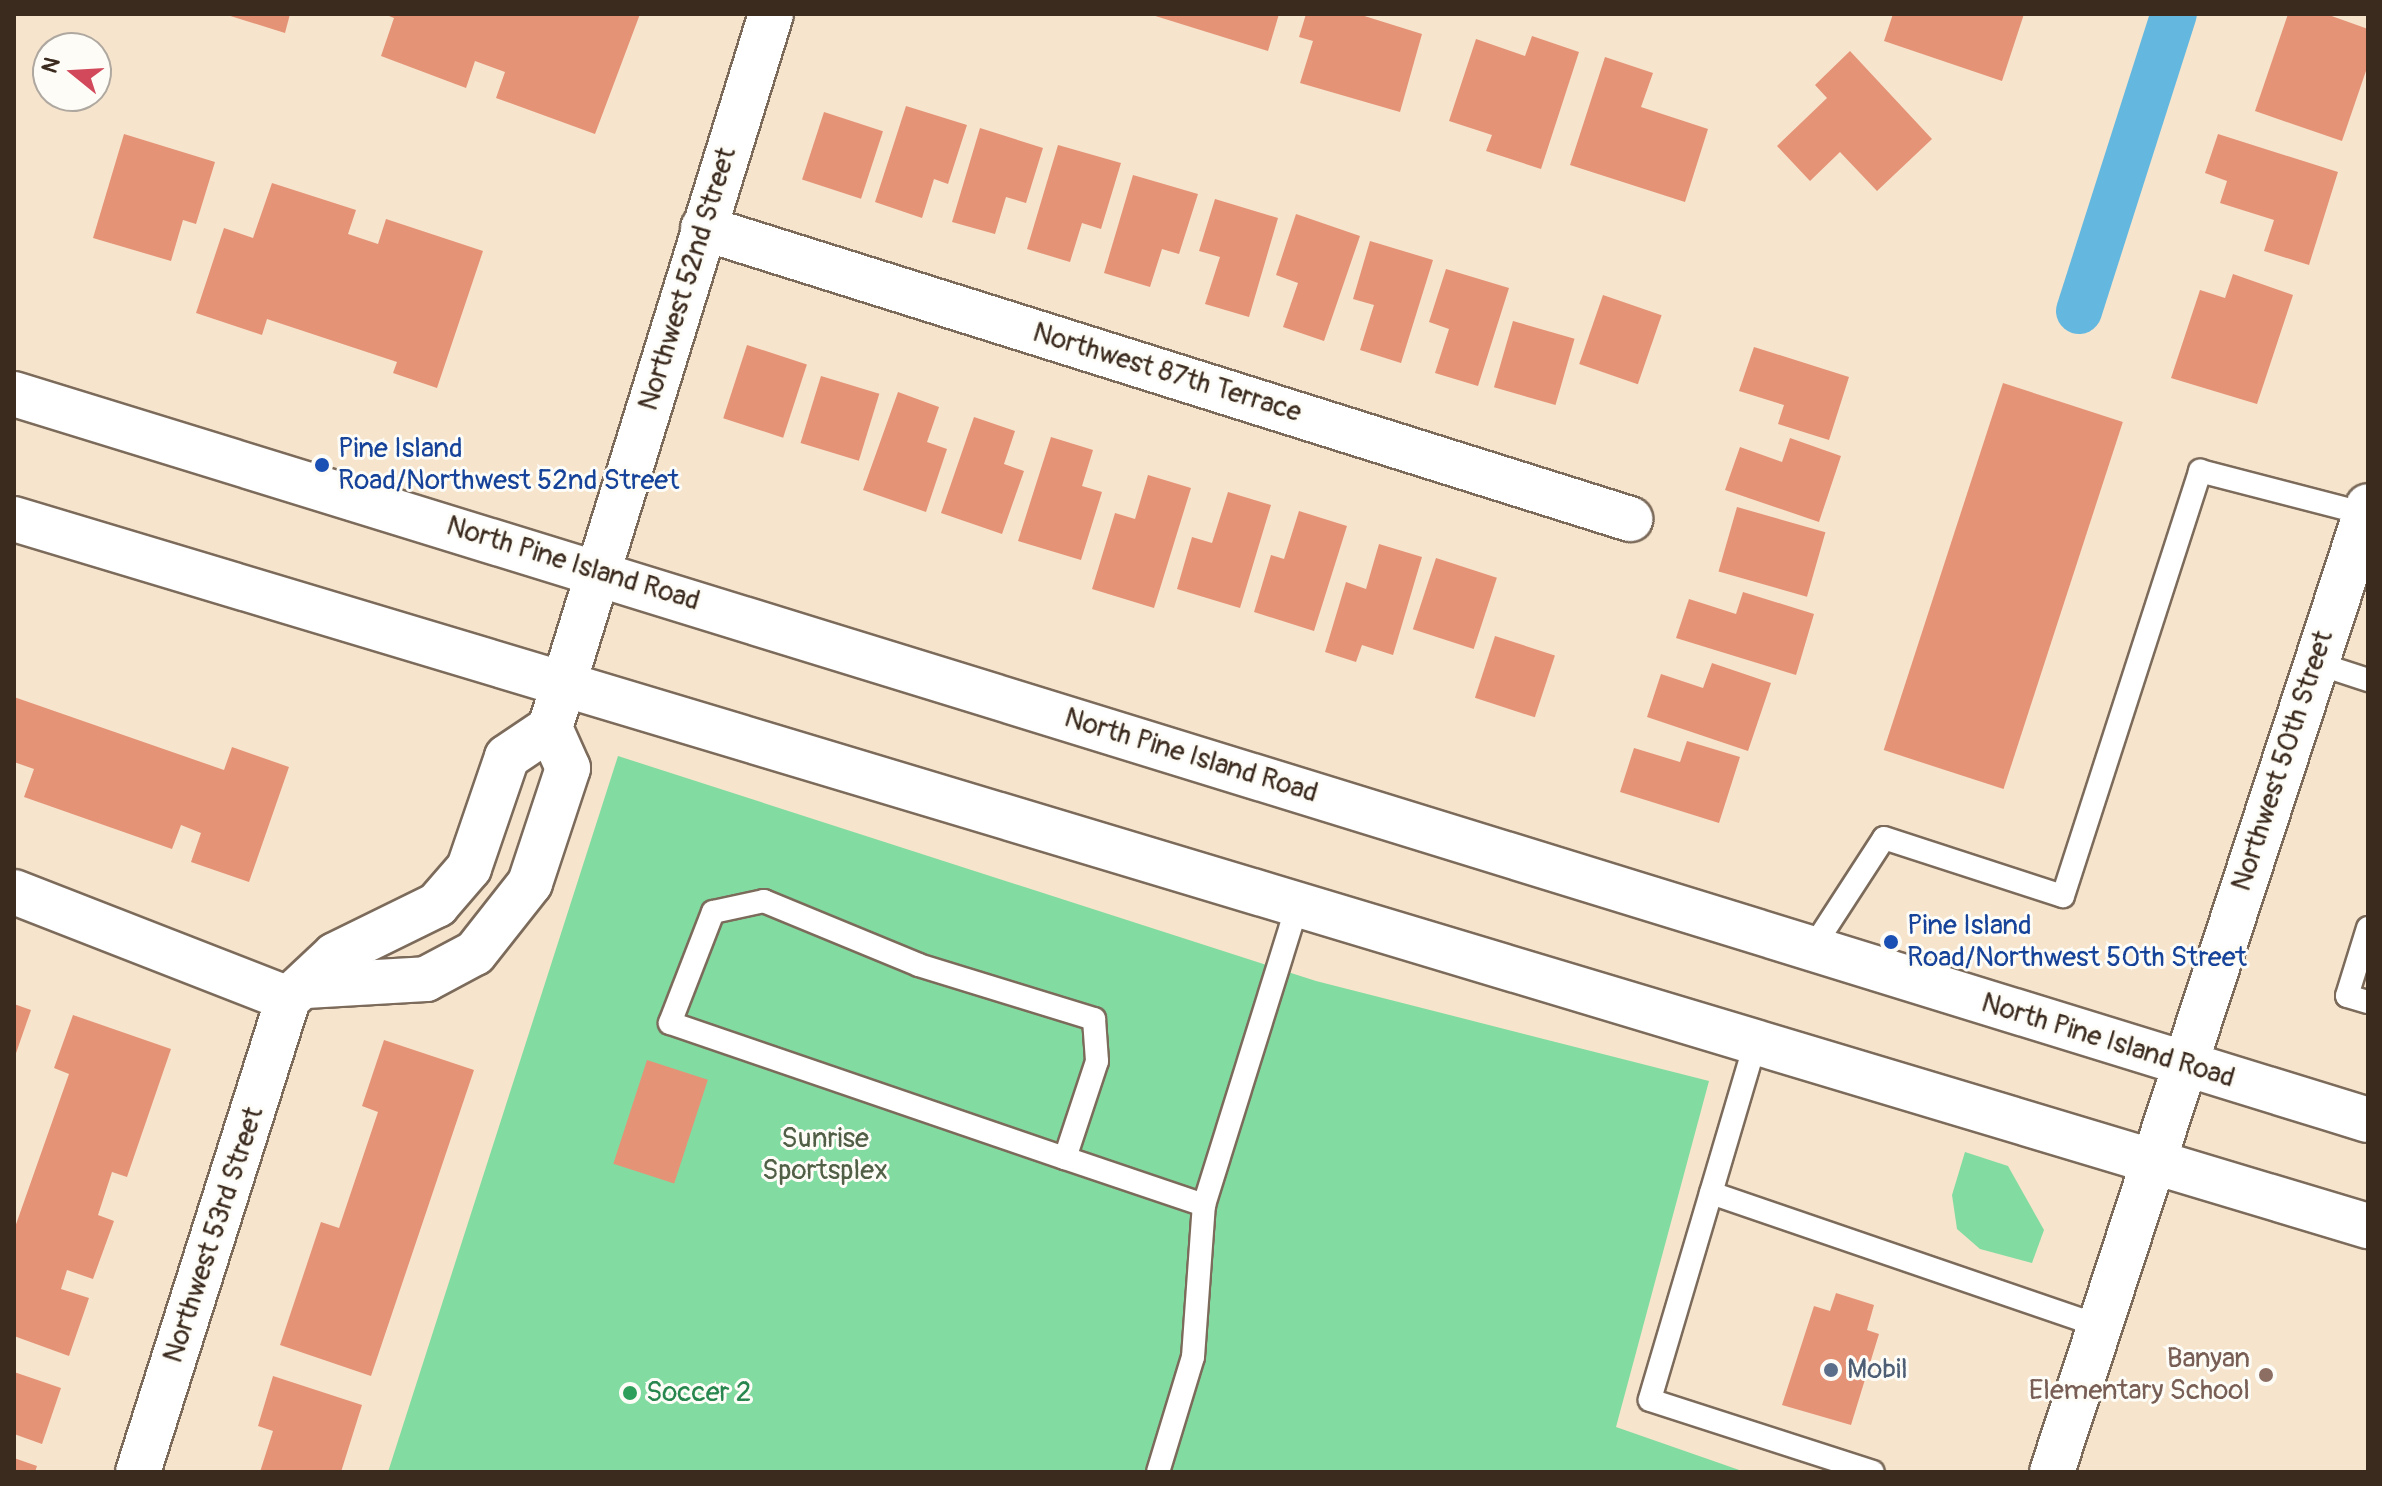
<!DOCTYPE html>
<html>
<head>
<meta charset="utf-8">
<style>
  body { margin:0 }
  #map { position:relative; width:2382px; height:1486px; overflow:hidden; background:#f6e4cc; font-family:Pangolin,sans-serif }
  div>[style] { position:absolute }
  .green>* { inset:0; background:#82dca1 }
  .canal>* { height:46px; margin:-23px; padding:0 23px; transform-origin:23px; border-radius:23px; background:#64b8e0 }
  .building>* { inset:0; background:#e49377; transform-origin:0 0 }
  .roads { filter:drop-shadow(2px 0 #7c6b5b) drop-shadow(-2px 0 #7c6b5b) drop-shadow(0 2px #7c6b5b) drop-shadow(0 -2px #7c6b5b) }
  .service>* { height:22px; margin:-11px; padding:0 11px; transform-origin:11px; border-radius:11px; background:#fff }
  .minor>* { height:44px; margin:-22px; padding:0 22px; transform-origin:22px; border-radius:22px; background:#fff }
  .tertiary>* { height:44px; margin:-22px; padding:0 22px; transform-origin:22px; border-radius:22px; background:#fff }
  .secondary>* { height:44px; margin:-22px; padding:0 22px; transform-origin:22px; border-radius:22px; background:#fff }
  .dots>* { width:22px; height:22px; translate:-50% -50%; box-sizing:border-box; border:4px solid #fdfcf7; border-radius:50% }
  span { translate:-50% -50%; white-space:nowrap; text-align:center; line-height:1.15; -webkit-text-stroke:6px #fdfcf7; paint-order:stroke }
  .street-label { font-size:28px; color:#3b2a1e }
  .transit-label { font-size:28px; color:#164399 }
  .left { translate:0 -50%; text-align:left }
  .park-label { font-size:28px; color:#505f45 }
  .education-label { font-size:28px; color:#785e54 }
  .right { translate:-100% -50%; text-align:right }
  .service-label { font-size:28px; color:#4e5e75 }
  .leisure-label { font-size:28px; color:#27864d }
  .frame { position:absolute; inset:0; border:16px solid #3b2a1e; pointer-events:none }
  .north { position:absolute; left:32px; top:32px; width:80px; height:80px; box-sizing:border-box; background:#fdfcf7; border:2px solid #afa8a0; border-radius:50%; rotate:288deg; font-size:22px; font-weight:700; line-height:32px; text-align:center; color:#3b2a1e }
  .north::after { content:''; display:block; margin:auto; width:28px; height:36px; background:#d1495b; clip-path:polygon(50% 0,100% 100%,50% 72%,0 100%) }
</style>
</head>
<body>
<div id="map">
  <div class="green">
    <div style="clip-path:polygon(618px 756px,1316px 981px,1709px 1081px,1616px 1427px,1745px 1472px,388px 1472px)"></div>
    <div style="clip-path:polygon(1965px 1152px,2008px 1166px,2044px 1230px,2032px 1263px,1980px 1249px,1957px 1229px,1952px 1195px)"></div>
  </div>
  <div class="canal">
    <div style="left:2079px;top:311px;width:312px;rotate:-72.3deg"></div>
  </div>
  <div class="building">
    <div style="clip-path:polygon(224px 14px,290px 14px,285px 33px)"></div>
    <div style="clip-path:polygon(384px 14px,640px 14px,595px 134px,496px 98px,505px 72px,475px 61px,466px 88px,381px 56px,394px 18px)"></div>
    <div style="clip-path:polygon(1149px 14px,1279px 14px,1268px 51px)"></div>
    <div style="clip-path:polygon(1306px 14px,1358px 14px,1422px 34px,1400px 112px,1300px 83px,1313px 41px,1299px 37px)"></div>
    <div style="clip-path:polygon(1893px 14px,2024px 14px,2002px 81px,1884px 41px)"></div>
    <div style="clip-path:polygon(2288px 14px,2326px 14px,2368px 29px,2368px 65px,2342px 141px,2255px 111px)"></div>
    <div style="clip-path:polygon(1532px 36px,1579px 52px,1541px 169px,1486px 151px,1492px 135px,1449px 121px,1476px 39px,1525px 56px)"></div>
    <div style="clip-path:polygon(1850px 51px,1932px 139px,1877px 191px,1840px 152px,1810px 181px,1777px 146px,1827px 98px,1815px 85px)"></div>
    <div style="clip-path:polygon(1605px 57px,1653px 73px,1641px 107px,1708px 129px,1685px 202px,1570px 165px)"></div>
    <div style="clip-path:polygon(906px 106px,967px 125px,948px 184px,934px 179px,922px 218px,875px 202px)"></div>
    <div style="left:824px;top:112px;width:62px;height:71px;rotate:18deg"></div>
    <div style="clip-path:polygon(980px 128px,1043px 148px,1026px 203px,1006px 197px,995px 234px,952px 222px)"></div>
    <div style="clip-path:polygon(124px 134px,215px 162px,196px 224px,183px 220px,171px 261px,93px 238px)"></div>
    <div style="clip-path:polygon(2218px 134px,2338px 172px,2309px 265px,2264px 251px,2274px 220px,2220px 203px,2227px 181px,2205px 173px)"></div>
    <div style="clip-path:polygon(1058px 145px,1121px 163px,1101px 229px,1082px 223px,1070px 262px,1027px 249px)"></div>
    <div style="clip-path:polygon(1133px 175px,1198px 194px,1179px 254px,1162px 249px,1150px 287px,1104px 273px)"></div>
    <div style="clip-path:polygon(272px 183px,356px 210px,348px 234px,378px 244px,386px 219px,483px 251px,437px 388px,393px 373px,397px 362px,267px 319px,262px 335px,196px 313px,224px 228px,253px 238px)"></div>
    <div style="clip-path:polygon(1215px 199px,1278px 218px,1249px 317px,1205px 304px,1220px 257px,1199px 251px)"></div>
    <div style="clip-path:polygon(1296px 214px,1360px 236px,1324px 341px,1283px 327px,1298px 283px,1276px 275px)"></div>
    <div style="clip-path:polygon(1370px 241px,1433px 260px,1401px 363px,1360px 350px,1374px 305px,1353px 299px)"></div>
    <div style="clip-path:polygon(1446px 269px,1509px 288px,1478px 386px,1435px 373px,1449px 329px,1429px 322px)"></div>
    <div style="clip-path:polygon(2233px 274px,2293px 295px,2257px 404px,2171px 378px,2200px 290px,2225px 298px)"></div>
    <div style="left:1603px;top:295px;width:62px;height:73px;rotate:19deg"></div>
    <div style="left:1513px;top:321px;width:64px;height:69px;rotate:16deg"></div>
    <div style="left:747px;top:345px;width:63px;height:77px;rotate:18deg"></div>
    <div style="clip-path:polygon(1754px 347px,1849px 377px,1829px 440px,1778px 424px,1784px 405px,1739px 391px)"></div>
    <div style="left:821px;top:376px;width:61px;height:70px;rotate:17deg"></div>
    <div style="left:2003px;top:383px;width:126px;height:386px;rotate:18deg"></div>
    <div style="clip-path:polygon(898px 392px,939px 407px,927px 442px,947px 449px,926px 512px,863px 490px)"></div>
    <div style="clip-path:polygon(974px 417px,1015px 431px,1004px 464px,1024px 471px,1002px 534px,941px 513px)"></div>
    <div style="clip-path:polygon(1051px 437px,1093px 450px,1082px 486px,1102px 492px,1081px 560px,1018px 541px)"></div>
    <div style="clip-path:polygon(1790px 438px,1841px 456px,1819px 522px,1725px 490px,1740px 447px,1782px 462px)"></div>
    <div style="clip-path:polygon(1148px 475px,1191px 488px,1154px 608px,1092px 589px,1115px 513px,1135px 519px)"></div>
    <div style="clip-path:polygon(1228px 492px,1271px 505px,1240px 608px,1177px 589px,1192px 537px,1212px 543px)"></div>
    <div style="left:1737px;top:507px;width:92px;height:67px;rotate:16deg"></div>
    <div style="clip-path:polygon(1299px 511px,1347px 526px,1314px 631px,1254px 612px,1271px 555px,1284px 559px)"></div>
    <div style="clip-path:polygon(1379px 544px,1422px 557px,1393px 655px,1362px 645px,1356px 662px,1325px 652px,1346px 582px,1366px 589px)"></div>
    <div style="left:1436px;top:558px;width:64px;height:75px;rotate:18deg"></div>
    <div style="clip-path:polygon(1743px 592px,1814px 614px,1796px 675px,1676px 638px,1689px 599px,1736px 614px)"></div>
    <div style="left:1495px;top:636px;width:63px;height:65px;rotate:18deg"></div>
    <div style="clip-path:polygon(1712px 663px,1771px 683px,1748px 751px,1647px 717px,1661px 674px,1703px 688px)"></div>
    <div style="clip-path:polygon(14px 697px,224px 770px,232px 747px,289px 767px,249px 882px,191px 862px,201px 833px,181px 825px,172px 849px,24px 797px,34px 769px,14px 762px)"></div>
    <div style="clip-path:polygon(1687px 741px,1740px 757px,1719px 823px,1620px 792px,1634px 748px,1680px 762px)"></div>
    <div style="clip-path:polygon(14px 1004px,31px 1010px,14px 1059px)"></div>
    <div style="clip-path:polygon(73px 1015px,171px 1049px,127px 1177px,112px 1172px,98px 1215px,114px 1221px,93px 1279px,67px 1270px,61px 1289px,89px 1298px,69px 1356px,14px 1336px,14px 1230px,69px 1074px,54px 1068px)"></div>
    <div style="clip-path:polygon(384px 1040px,474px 1070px,371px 1376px,280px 1345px,321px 1222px,339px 1228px,378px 1112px,362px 1106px)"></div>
    <div style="left:647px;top:1060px;width:64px;height:109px;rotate:18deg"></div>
    <div style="clip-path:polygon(1836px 1293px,1874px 1305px,1867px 1330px,1879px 1334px,1851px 1425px,1782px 1405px,1814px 1306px,1830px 1311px)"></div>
    <div style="clip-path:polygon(14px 1372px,61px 1388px,42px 1444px,14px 1434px)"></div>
    <div style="clip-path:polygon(273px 1376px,362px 1405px,341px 1472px,260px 1472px,273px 1431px,258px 1426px)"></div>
    <div style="clip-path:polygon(14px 1458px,37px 1466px,35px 1472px,14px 1472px)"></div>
  </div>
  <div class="roads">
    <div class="service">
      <div style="left:2316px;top:663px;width:55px;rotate:18.1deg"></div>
      <div style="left:2368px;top:928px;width:71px;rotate:107.2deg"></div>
      <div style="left:2347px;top:996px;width:22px;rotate:16deg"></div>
      <div style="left:1812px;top:949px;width:132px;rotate:-57deg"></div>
      <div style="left:1884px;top:838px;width:188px;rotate:18deg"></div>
      <div style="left:2063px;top:896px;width:447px;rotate:-72.1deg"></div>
      <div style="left:2200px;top:471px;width:171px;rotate:14.5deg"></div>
      <div style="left:1756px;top:1041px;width:374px;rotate:106.5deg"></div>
      <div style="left:1650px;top:1400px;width:234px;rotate:17.9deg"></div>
      <div style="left:1065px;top:1158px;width:102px;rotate:-71.7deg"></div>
      <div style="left:1097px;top:1061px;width:42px;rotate:-94.1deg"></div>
      <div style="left:1094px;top:1019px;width:183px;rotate:-162.9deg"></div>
      <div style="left:919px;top:965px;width:168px;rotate:-157.6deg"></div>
      <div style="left:764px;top:901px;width:52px;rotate:167.8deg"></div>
      <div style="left:713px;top:912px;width:119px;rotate:111.2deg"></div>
      <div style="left:670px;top:1023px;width:417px;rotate:18.9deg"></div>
      <div style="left:1065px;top:1158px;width:147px;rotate:18.7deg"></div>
      <div style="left:1204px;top:1205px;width:313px;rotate:-72.7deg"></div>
      <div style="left:1711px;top:1193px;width:410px;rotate:18.9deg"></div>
      <div style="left:1158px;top:1472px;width:120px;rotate:-73.1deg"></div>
      <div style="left:1193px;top:1357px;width:152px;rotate:-85.9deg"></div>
    </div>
    <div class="minor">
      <div style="left:703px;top:228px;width:972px;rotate:17.43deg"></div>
      <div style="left:14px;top:892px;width:294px;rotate:21.3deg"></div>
      <div style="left:306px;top:986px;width:120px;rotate:-3.3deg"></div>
      <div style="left:426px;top:979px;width:55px;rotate:-28deg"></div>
      <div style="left:475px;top:953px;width:89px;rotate:-51.8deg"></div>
      <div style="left:530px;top:883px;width:121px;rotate:-71.7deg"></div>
      <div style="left:568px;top:768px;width:44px;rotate:-114.2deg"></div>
      <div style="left:288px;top:999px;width:64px;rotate:-43.1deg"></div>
      <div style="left:335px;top:955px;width:114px;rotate:-26.1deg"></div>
      <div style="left:437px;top:905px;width:49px;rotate:-49.1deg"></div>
      <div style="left:469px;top:868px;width:117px;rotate:-71.1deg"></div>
      <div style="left:507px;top:757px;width:52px;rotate:-34deg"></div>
      <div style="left:550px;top:728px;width:747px;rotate:-72.8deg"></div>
      <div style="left:138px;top:1472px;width:496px;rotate:-72.4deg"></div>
    </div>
    <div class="tertiary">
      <div style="left:2052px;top:1472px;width:1016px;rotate:-71.89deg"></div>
    </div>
    <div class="secondary">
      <div style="left:14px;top:394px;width:2463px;rotate:17.14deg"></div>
      <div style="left:14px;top:519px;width:2458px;rotate:16.72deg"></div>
    </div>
  </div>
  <div class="dots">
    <div style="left:322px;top:465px;background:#1a4fb4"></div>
    <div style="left:1891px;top:942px;background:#1a4fb4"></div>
    <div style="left:1831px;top:1370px;background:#5c6f8a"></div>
    <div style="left:2266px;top:1375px;background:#8d6e63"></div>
    <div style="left:630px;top:1393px;background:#2e9e5b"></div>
  </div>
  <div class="street-label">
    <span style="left:688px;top:279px;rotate:-73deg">Northwest 52nd Street</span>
    <span style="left:1167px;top:373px;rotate:17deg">Northwest 87th Terrace</span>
    <span style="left:573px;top:564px;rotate:17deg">North Pine Island Road</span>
    <span style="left:1191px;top:756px;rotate:17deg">North Pine Island Road</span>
    <span style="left:2283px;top:761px;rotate:-72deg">Northwest 50th Street</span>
    <span style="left:2108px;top:1041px;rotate:17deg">North Pine Island Road</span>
    <span style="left:214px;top:1235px;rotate:-72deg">Northwest 53rd Street</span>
  </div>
  <div class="transit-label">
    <span class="left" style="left:338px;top:465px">Pine Island<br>Road/Northwest 52nd Street</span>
    <span class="left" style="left:1907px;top:942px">Pine Island<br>Road/Northwest 50th Street</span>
  </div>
  <div class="park-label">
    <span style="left:825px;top:1155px">Sunrise<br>Sportsplex</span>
  </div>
  <div class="education-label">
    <span class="right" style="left:2250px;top:1375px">Banyan<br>Elementary School</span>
  </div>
  <div class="service-label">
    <span class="left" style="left:1847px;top:1370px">Mobil</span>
  </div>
  <div class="leisure-label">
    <span class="left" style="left:646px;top:1393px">Soccer 2</span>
  </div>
  <div class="frame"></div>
  <div class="north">N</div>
</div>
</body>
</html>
